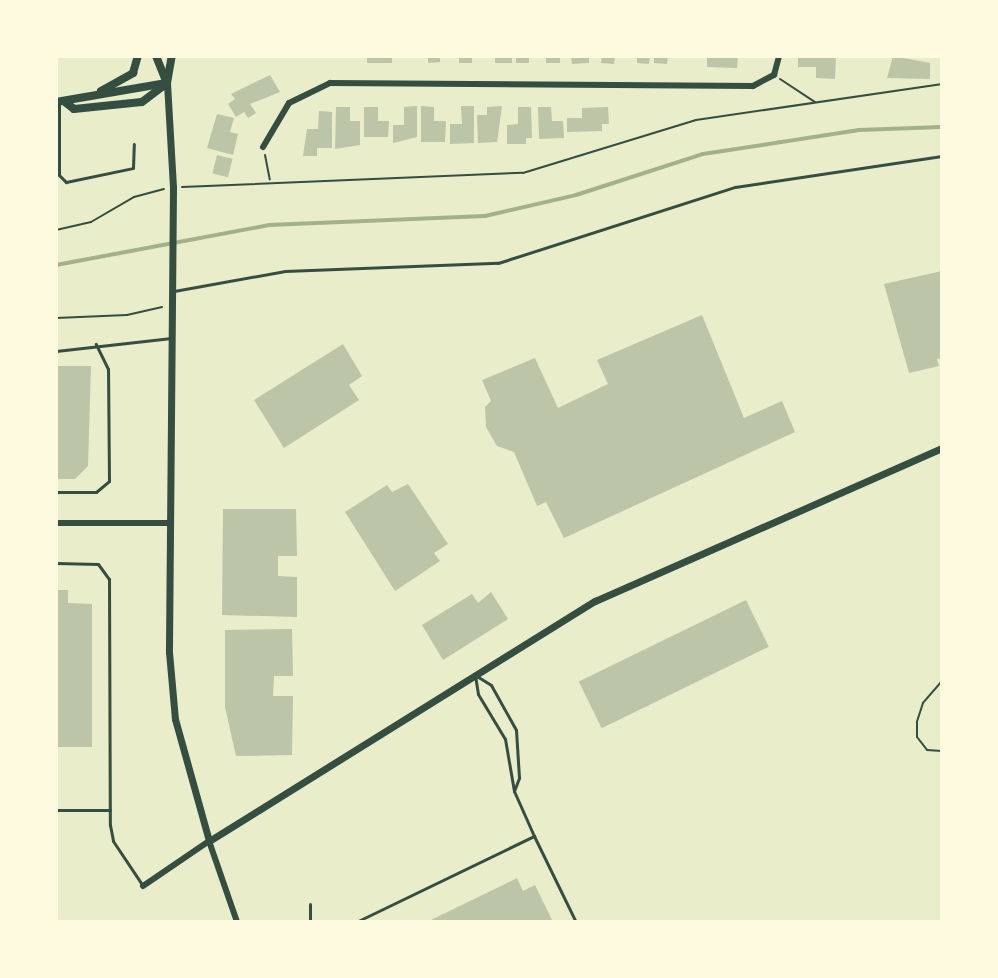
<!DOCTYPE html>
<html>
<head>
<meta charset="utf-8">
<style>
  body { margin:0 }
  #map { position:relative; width:998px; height:978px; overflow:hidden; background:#e9edc9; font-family:"Golos Text",sans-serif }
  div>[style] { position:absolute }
  .stream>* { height:4px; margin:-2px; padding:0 2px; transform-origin:2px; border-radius:2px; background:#a3b18a }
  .building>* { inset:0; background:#bcc5a7; transform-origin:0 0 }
  .path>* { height:2px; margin:-1px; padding:0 1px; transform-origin:1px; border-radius:1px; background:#344e41 }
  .service>* { height:3px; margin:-1.5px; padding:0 1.5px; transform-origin:1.5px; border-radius:1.5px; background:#344e41 }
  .minor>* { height:6px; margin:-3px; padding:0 3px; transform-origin:3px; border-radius:3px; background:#344e41 }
  .tertiary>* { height:7px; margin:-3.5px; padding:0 3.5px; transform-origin:3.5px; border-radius:3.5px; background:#344e41 }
  .secondary>* { height:8px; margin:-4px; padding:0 4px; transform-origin:4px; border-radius:4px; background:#344e41 }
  span { translate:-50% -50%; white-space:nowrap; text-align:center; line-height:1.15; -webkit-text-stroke:8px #fefae0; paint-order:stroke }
  .frame { position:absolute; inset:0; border:58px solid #fefae0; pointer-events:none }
</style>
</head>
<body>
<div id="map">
  <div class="stream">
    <div style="left:56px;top:265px;width:217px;rotate:-10.6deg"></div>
    <div style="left:269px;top:225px;width:216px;rotate:-2.4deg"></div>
    <div style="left:485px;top:216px;width:93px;rotate:-13deg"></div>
    <div style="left:576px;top:195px;width:133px;rotate:-17.9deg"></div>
    <div style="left:703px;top:154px;width:158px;rotate:-8.7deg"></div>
    <div style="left:859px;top:130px;width:83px;rotate:-2.1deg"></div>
  </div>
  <div class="building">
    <div style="left:367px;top:56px;width:25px;height:7px"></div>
    <div style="clip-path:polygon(428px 56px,440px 56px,440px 62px,428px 63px)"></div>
    <div style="left:459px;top:56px;width:13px;height:7px"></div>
    <div style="left:495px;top:56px;width:17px;height:7px"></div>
    <div style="left:516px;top:56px;width:13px;height:7px"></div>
    <div style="left:546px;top:56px;width:14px;height:7px"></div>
    <div style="clip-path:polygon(571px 56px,589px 56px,589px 63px,572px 64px)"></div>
    <div style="clip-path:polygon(602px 56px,615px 56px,614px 64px,601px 63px)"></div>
    <div style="clip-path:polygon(637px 56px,650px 56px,649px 64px,637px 63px)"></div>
    <div style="clip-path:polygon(654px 56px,668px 56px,667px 64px,654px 63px)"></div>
    <div style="clip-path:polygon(738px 56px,737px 68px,707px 67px,707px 57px)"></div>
    <div style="clip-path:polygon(798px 56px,836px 56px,835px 79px,816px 78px,816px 67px,798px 67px)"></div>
    <div style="clip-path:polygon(893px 56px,930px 63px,930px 79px,887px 78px)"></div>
    <div style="clip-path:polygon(270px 75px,280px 92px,250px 104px,256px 113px,248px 118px,244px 112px,236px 117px,228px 104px,235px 99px,231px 94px)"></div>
    <div style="clip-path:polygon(417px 106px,417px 137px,393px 143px,393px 125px,404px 125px,404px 107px)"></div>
    <div style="clip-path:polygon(421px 106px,434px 107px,434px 121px,446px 121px,445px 142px,421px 142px)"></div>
    <div style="clip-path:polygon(461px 106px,474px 106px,474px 143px,450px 144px,450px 124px,462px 124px)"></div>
    <div style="clip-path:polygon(502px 106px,497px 142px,478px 143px,477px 115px,487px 115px,487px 107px)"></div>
    <div style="clip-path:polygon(336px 107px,350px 107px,350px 121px,360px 121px,360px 145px,335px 149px)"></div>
    <div style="clip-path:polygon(364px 107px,378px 107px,378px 121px,389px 121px,388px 137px,364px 137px)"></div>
    <div style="clip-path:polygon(518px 107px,531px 107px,532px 138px,526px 138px,526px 144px,507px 144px,507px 125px,518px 124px)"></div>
    <div style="clip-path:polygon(538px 107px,551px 107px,552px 121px,563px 121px,564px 138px,539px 139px)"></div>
    <div style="clip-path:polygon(608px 107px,609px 124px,602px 124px,602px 131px,567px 132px,567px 118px,582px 118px,582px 108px)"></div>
    <div style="clip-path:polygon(319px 111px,332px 112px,332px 148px,317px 148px,317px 156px,303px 156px,307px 129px,318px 129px)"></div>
    <div style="clip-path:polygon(217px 114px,234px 118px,230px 132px,238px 134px,233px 155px,207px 148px)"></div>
    <div style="left:217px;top:155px;width:16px;height:19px;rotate:14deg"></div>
    <div style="clip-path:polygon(942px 271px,942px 358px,937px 359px,939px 366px,909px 373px,884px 284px)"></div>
    <div style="clip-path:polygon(702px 315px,744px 418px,782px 401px,795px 432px,564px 538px,546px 502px,537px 506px,514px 452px,497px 446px,486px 427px,485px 407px,491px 401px,482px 380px,535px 358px,558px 408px,608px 384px,597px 360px)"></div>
    <div style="clip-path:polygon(343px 344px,362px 376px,349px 385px,359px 400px,284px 448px,254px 400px)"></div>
    <div style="clip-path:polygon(56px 366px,91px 366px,88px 466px,75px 479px,56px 479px)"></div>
    <div style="clip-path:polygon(408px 484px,448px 544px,434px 553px,440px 561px,395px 591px,345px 512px,387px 485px,392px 492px)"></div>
    <div style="clip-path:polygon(223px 509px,296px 509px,297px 556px,278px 556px,278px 576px,297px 577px,297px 617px,222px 615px)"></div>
    <div style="clip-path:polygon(56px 590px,68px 590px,68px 603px,92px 604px,92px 747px,56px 747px)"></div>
    <div style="clip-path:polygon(491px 592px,508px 619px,443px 660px,422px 625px,472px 594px,478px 603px)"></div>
    <div style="left:746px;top:600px;width:52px;height:186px;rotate:64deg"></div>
    <div style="clip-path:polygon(292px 629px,293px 676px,274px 676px,273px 696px,293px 696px,292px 755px,236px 756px,225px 707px,225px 630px)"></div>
    <div style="clip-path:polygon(517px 878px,523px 891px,535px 885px,553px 922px,427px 922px)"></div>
  </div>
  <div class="path">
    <div style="left:780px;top:79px;width:42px;rotate:33.3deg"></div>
    <div style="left:265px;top:155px;width:25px;rotate:79deg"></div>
    <div style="left:182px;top:187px;width:341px;rotate:-2.4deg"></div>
    <div style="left:523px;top:173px;width:181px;rotate:-17deg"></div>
    <div style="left:696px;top:120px;width:249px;rotate:-8.3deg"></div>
    <div style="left:56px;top:230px;width:36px;rotate:-13deg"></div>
    <div style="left:91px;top:222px;width:50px;rotate:-30.2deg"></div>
    <div style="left:134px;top:197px;width:31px;rotate:-15deg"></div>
    <div style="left:56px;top:318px;width:71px;rotate:-2.4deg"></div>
    <div style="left:127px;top:315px;width:36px;rotate:-13deg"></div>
    <div style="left:942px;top:681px;width:29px;rotate:131deg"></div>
    <div style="left:923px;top:703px;width:20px;rotate:108deg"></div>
    <div style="left:917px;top:722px;width:15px;rotate:90deg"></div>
    <div style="left:917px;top:737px;width:16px;rotate:52deg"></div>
    <div style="left:927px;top:750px;width:15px;rotate:4deg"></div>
  </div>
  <div class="service">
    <div style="left:59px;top:102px;width:73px;rotate:90deg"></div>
    <div style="left:59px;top:175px;width:10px;rotate:45deg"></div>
    <div style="left:66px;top:182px;width:68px;rotate:-11.8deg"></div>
    <div style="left:133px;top:168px;width:24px;rotate:-88deg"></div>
    <div style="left:174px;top:291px;width:113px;rotate:-10.2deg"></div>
    <div style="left:285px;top:271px;width:213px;rotate:-2.2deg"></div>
    <div style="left:498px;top:263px;width:249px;rotate:-17.8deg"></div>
    <div style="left:735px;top:187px;width:209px;rotate:-8.5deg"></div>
    <div style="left:56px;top:351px;width:116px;rotate:-6.4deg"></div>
    <div style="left:56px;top:492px;width:40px"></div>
    <div style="left:96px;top:492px;width:17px;rotate:-40deg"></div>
    <div style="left:109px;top:481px;width:112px;rotate:-90.5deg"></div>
    <div style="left:108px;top:369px;width:28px;rotate:-116deg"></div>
    <div style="left:56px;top:563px;width:42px;rotate:1.4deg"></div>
    <div style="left:98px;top:564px;width:19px;rotate:54deg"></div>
    <div style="left:109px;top:579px;width:246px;rotate:89.8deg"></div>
    <div style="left:110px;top:825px;width:16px;rotate:79deg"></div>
    <div style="left:113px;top:841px;width:54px;rotate:56.3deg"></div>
    <div style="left:475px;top:675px;width:19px;rotate:32deg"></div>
    <div style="left:491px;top:685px;width:51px;rotate:60.9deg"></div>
    <div style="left:516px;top:730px;width:48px;rotate:86.4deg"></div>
    <div style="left:519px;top:778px;width:14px;rotate:111deg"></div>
    <div style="left:514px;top:791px;width:53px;rotate:-99.8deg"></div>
    <div style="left:505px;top:739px;width:52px;rotate:-121deg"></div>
    <div style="left:478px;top:694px;width:19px;rotate:-99deg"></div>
    <div style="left:56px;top:810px;width:54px"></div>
    <div style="left:534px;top:836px;width:96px;rotate:64deg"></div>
    <div style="left:310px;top:904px;width:18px;rotate:90deg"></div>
    <div style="left:356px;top:922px;width:198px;rotate:-25.8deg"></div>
    <div style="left:534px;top:836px;width:49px;rotate:-114deg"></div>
  </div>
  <div class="minor">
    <div style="left:263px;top:147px;width:51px;rotate:-59.4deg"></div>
    <div style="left:289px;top:103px;width:46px;rotate:-26deg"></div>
    <div style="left:330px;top:83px;width:423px;rotate:0.4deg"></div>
    <div style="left:753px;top:86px;width:24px;rotate:-28deg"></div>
    <div style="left:774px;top:75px;width:20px;rotate:-75deg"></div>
    <div style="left:56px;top:523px;width:114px"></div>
    <div style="left:143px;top:886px;width:80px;rotate:-34.3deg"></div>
    <div style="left:209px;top:841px;width:86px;rotate:70.9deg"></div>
  </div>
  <div class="tertiary">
    <div style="left:167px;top:83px;width:105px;rotate:86.7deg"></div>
    <div style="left:173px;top:188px;width:464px;rotate:90.5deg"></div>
    <div style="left:169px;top:652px;width:67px;rotate:84.9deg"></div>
    <div style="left:175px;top:719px;width:127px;rotate:74.4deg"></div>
    <div style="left:209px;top:841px;width:455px;rotate:-31.9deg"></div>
    <div style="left:595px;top:601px;width:379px;rotate:-23.8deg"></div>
  </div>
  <div class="secondary">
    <div style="left:156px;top:56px;width:29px;rotate:68deg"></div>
    <div style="left:101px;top:91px;width:37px;rotate:-29deg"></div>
    <div style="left:133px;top:73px;width:18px;rotate:-74deg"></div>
    <div style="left:56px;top:102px;width:112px;rotate:-9.8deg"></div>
    <div style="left:65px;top:102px;width:11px;rotate:38deg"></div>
    <div style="left:74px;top:109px;width:68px;rotate:-5.9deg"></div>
    <div style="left:142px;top:102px;width:31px;rotate:-37deg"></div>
    <div style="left:167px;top:83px;width:27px;rotate:-80deg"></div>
  </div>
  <div class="frame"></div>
</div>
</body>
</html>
